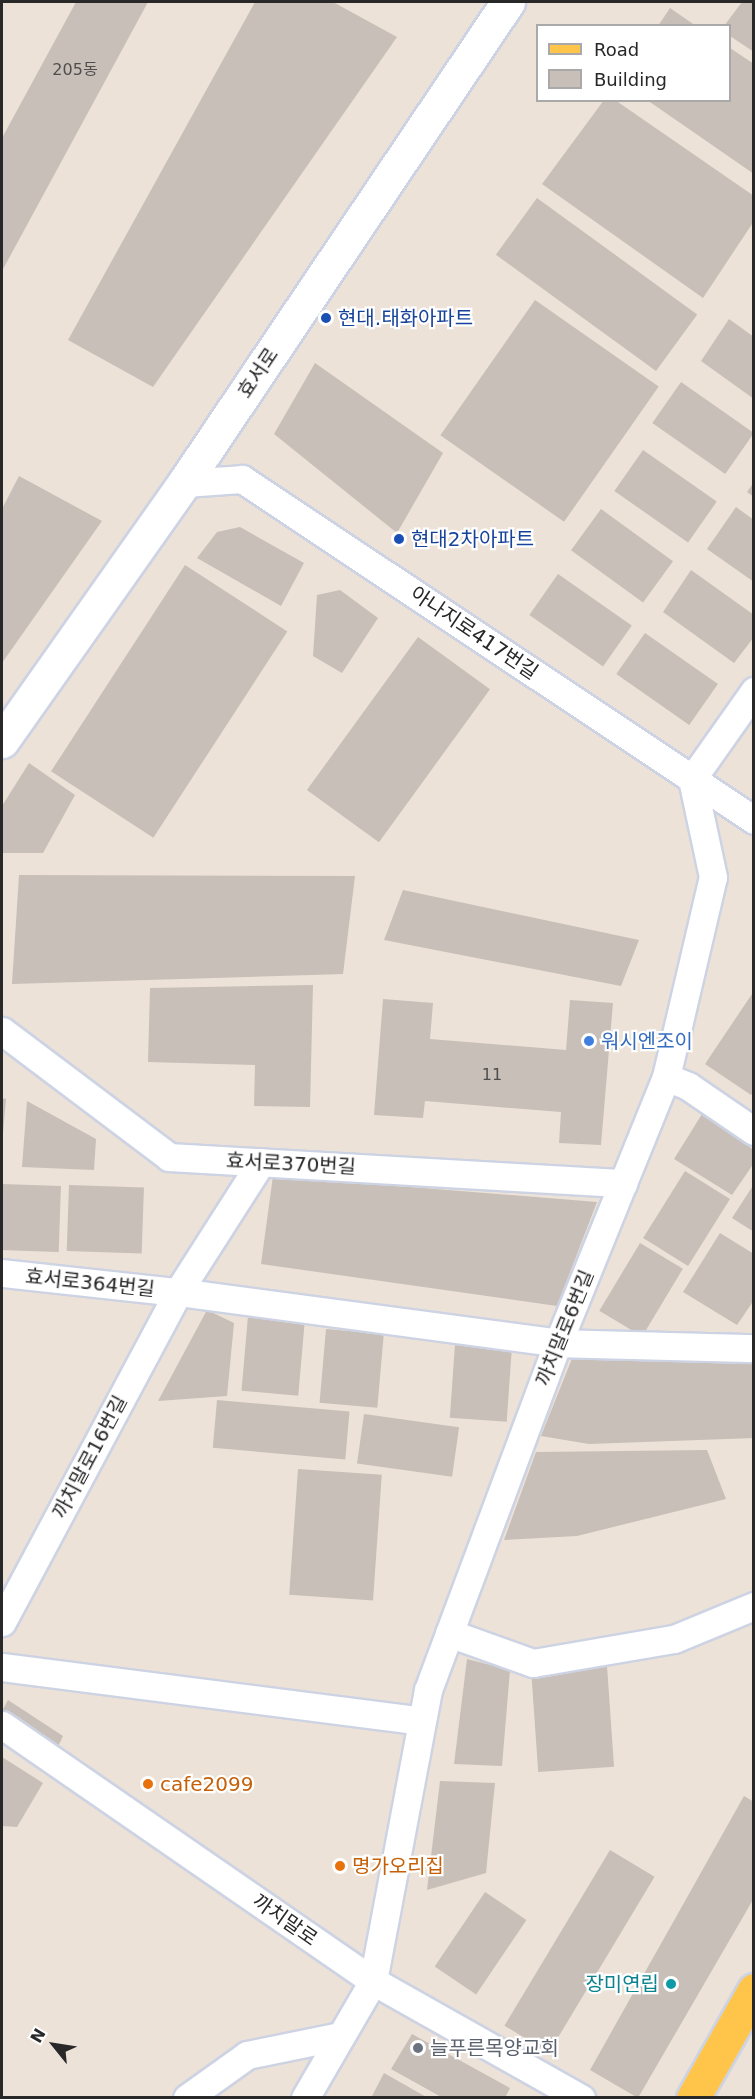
<!DOCTYPE html>
<html>
<head>
<meta charset="utf-8">
<style>
  body { margin:0 }
  #map { position:relative; width:755px; height:2099px; overflow:hidden; background:#ede2d7; font-family:"DejaVu Sans","Noto Sans KR",sans-serif }
  div>[style] { position:absolute }
  .building>* { inset:0; background:#c7bfb8; transform-origin:0 0 }
  .roads { filter:drop-shadow(2px 0 #cdd3e3) drop-shadow(-2px 0 #cdd3e3) drop-shadow(0 2px #cdd3e3) drop-shadow(0 -2px #cdd3e3) }
  .minor>* { height:27px; margin:-13.5px; padding:0 13.5px; transform-origin:13.5px; border-radius:13.5px; background:#fff }
  .tertiary>* { height:33px; margin:-16.5px; padding:0 16.5px; transform-origin:16.5px; border-radius:16.5px; background:#fff }
  .primary>* { height:33px; margin:-16.5px; padding:0 16.5px; transform-origin:16.5px; border-radius:16.5px; background:#ffc54a }
  .dots>* { width:16px; height:16px; translate:-50% -50%; box-sizing:border-box; border:3px solid #fff; border-radius:50% }
  span { translate:-50% -50%; white-space:nowrap; text-align:center; line-height:1.15; -webkit-text-stroke:4.5px #fff; paint-order:stroke }
  .number-label { font-size:16px; color:#504e4c }
  .number-label span { -webkit-text-stroke-width:0 }
  .transit-label { font-size:20px; color:#164399 }
  .left { translate:0 -50%; text-align:left }
  .street-label { font-size:20px; color:#282828 }
  .shop-label { font-size:20px; color:#366cbe }
  .food-label { font-size:20px; color:#c56008 }
  .culture-label { font-size:20px; color:#0d838f }
  .right { translate:-100% -50%; text-align:right }
  .worship-label { font-size:20px; color:#5b616d }
  .frame { position:absolute; inset:0; border:3px solid #282828; pointer-events:none }
  .legend { position:absolute; left:536px; top:24px; width:195px; height:78px; box-sizing:border-box; background:#fff; border:2px solid #a9a9a9; margin:0; padding:8px 10px; list-style:none; font-size:18px; color:#282828 }
  .legend li { display:flex; align-items:center; gap:12px; height:30px }
  .legend b { width:30px; border:2px solid #a9a9a9 }
  .north { position:absolute; left:24px; top:2015px; width:60px; height:60px; -webkit-text-stroke:4px #fff; paint-order:stroke; rotate:300deg; font-size:16px; font-weight:700; line-height:24px; text-align:center; color:#282828 }
  .north::after { content:''; display:block; margin:auto; width:21px; height:27px; background:#282828; clip-path:polygon(50% 0,100% 100%,50% 72%,0 100%) }
</style>
</head>
<body>
<div id="map">
  <div class="building">
    <div style="clip-path:polygon(76px 2px,148px 2px,2px 271px,2px 138px)"></div>
    <div style="clip-path:polygon(255px 2px,333px 2px,397px 37px,153px 387px,68px 340px)"></div>
    <div style="clip-path:polygon(742px 2px,754px 2px,754px 52px,730px 36px,730px 26px,724px 26px)"></div>
    <div style="clip-path:polygon(670px 8px,696px 26px,658px 26px)"></div>
    <div style="clip-path:polygon(730px 48px,754px 64px,754px 174px,647px 100px,730px 100px)"></div>
    <div style="clip-path:polygon(604px 100px,615px 100px,754px 196px,754px 221px,703px 298px,542px 184px)"></div>
    <div style="left:537px;top:198px;width:198px;height:70px;rotate:36deg"></div>
    <div style="left:535px;top:300px;width:151px;height:165px;rotate:35deg"></div>
    <div style="clip-path:polygon(729px 319px,754px 337px,754px 399px,701px 361px)"></div>
    <div style="clip-path:polygon(315px 363px,443px 453px,397px 533px,274px 434px)"></div>
    <div style="left:681px;top:382px;width:89px;height:50px;rotate:35deg"></div>
    <div style="left:643px;top:450px;width:90px;height:50px;rotate:35deg"></div>
    <div style="clip-path:polygon(19px 476px,102px 521px,2px 663px,2px 509px)"></div>
    <div style="clip-path:polygon(754px 482px,754px 497px,747px 492px)"></div>
    <div style="clip-path:polygon(736px 507px,754px 520px,754px 582px,707px 549px)"></div>
    <div style="left:601px;top:509px;width:89px;height:51px;rotate:36deg"></div>
    <div style="clip-path:polygon(240px 527px,304px 563px,281px 606px,197px 558px,217px 532px)"></div>
    <div style="left:185px;top:565px;width:122px;height:246px;rotate:33deg"></div>
    <div style="clip-path:polygon(691px 570px,754px 615px,754px 637px,734px 663px,663px 612px)"></div>
    <div style="left:558px;top:574px;width:90px;height:50px;rotate:35deg"></div>
    <div style="clip-path:polygon(340px 590px,378px 618px,342px 673px,313px 656px,317px 595px)"></div>
    <div style="left:645px;top:633px;width:89px;height:50px;rotate:35deg"></div>
    <div style="left:418px;top:637px;width:89px;height:189px;rotate:36deg"></div>
    <div style="clip-path:polygon(29px 763px,75px 795px,43px 853px,2px 853px,2px 806px)"></div>
    <div style="clip-path:polygon(19px 875px,355px 876px,343px 974px,12px 984px)"></div>
    <div style="clip-path:polygon(403px 890px,639px 940px,621px 986px,384px 940px)"></div>
    <div style="clip-path:polygon(313px 985px,310px 1107px,254px 1106px,255px 1065px,148px 1062px,150px 988px)"></div>
    <div style="clip-path:polygon(754px 991px,754px 1091px,751px 1095px,705px 1064px)"></div>
    <div style="clip-path:polygon(383px 999px,433px 1003px,430px 1039px,566px 1050px,570px 1000px,613px 1003px,601px 1145px,559px 1143px,561px 1112px,425px 1101px,423px 1118px,374px 1115px)"></div>
    <div style="clip-path:polygon(2px 1098px,6px 1099px,3px 1133px,2px 1133px)"></div>
    <div style="clip-path:polygon(27px 1101px,96px 1139px,94px 1170px,22px 1167px)"></div>
    <div style="clip-path:polygon(702px 1114px,754px 1150px,754px 1163px,732px 1195px,674px 1159px)"></div>
    <div style="left:685px;top:1171px;width:53px;height:79px;rotate:32deg"></div>
    <div style="clip-path:polygon(273px 1176px,597px 1202px,557px 1306px,261px 1264px)"></div>
    <div style="left:2px;top:1184px;width:59px;height:66px;rotate:2deg"></div>
    <div style="clip-path:polygon(754px 1184px,754px 1232px,732px 1218px)"></div>
    <div style="left:69px;top:1185px;width:75px;height:66px;rotate:2deg"></div>
    <div style="clip-path:polygon(720px 1233px,754px 1254px,754px 1300px,737px 1325px,683px 1292px)"></div>
    <div style="left:640px;top:1243px;width:50px;height:79px;rotate:31deg"></div>
    <div style="clip-path:polygon(207px 1310px,234px 1323px,227px 1396px,158px 1401px)"></div>
    <div style="left:248px;top:1316px;width:57px;height:75px;rotate:5deg"></div>
    <div style="left:326px;top:1329px;width:58px;height:74px;rotate:5deg"></div>
    <div style="left:455px;top:1344px;width:57px;height:74px;rotate:4deg"></div>
    <div style="clip-path:polygon(573px 1356px,754px 1364px,754px 1438px,589px 1444px,541px 1436px)"></div>
    <div style="left:217px;top:1400px;width:133px;height:48px;rotate:5deg"></div>
    <div style="left:364px;top:1414px;width:96px;height:50px;rotate:8deg"></div>
    <div style="clip-path:polygon(707px 1450px,726px 1499px,577px 1536px,504px 1540px,536px 1452px)"></div>
    <div style="left:298px;top:1469px;width:84px;height:126px;rotate:4deg"></div>
    <div style="clip-path:polygon(467px 1659px,510px 1670px,502px 1766px,454px 1764px)"></div>
    <div style="left:607px;top:1666px;width:101px;height:76px;rotate:86deg"></div>
    <div style="clip-path:polygon(8px 1700px,63px 1736px,56px 1751px,2px 1717px,2px 1711px)"></div>
    <div style="clip-path:polygon(2px 1757px,43px 1783px,17px 1827px,2px 1826px)"></div>
    <div style="clip-path:polygon(440px 1781px,495px 1783px,486px 1873px,427px 1890px)"></div>
    <div style="clip-path:polygon(744px 1796px,754px 1802px,754px 1898px,638px 2098px,590px 2070px)"></div>
    <div style="left:610px;top:1850px;width:52px;height:205px;rotate:31deg"></div>
    <div style="left:485px;top:1892px;width:50px;height:90px;rotate:34deg"></div>
    <div style="clip-path:polygon(412px 2034px,510px 2088px,505px 2098px,443px 2098px,391px 2069px)"></div>
    <div style="clip-path:polygon(384px 2073px,428px 2098px,371px 2098px)"></div>
  </div>
  <div class="roads">
    <div class="minor">
      <div style="left:184px;top:483px;width:58px;rotate:-3.9deg"></div>
      <div style="left:242px;top:479px;width:615px;rotate:33.66deg"></div>
      <div style="left:2px;top:1031px;width:209px;rotate:37deg"></div>
      <div style="left:169px;top:1157px;width:455px;rotate:3.3deg"></div>
      <div style="left:666px;top:1077px;width:24px;rotate:22deg"></div>
      <div style="left:688px;top:1086px;width:80px;rotate:34.3deg"></div>
      <div style="left:2px;top:1273px;width:177px;rotate:6.2deg"></div>
      <div style="left:178px;top:1292px;width:383px;rotate:7.6deg"></div>
      <div style="left:558px;top:1343px;width:196px;rotate:1.5deg"></div>
      <div style="left:2px;top:1622px;width:374px;rotate:-61.9deg"></div>
      <div style="left:178px;top:1292px;width:154px;rotate:-57.4deg"></div>
      <div style="left:449px;top:1633px;width:89px;rotate:19.7deg"></div>
      <div style="left:533px;top:1663px;width:143px;rotate:-9.7deg"></div>
      <div style="left:674px;top:1639px;width:87px;rotate:-22.4deg"></div>
      <div style="left:2px;top:1667px;width:423px;rotate:7.3deg"></div>
      <div style="left:2px;top:1725px;width:451px;rotate:34.6deg"></div>
      <div style="left:373px;top:1981px;width:239px;rotate:29.4deg"></div>
      <div style="left:187px;top:2098px;width:74px;rotate:-35.6deg"></div>
      <div style="left:247px;top:2055px;width:95px;rotate:-11.5deg"></div>
      <div style="left:305px;top:2098px;width:135px;rotate:-59.8deg"></div>
      <div style="left:373px;top:1981px;width:296px;rotate:-79.3deg"></div>
      <div style="left:428px;top:1690px;width:371px;rotate:-69.5deg"></div>
      <div style="left:558px;top:1343px;width:287px;rotate:-67.9deg"></div>
      <div style="left:666px;top:1077px;width:205px;rotate:-76.8deg"></div>
      <div style="left:713px;top:877px;width:100px;rotate:-102.1deg"></div>
      <div style="left:692px;top:779px;width:108px;rotate:-54.8deg"></div>
    </div>
    <div class="tertiary">
      <div style="left:2px;top:741px;width:316px;rotate:-54.8deg"></div>
      <div style="left:184px;top:483px;width:580px;rotate:-56.04deg"></div>
    </div>
    <div class="primary">
      <div style="left:693px;top:2098px;width:124px;rotate:-60.5deg"></div>
    </div>
  </div>
  <div class="dots">
    <div style="left:326px;top:318px;background:#1a4fb4"></div>
    <div style="left:399px;top:539px;background:#1a4fb4"></div>
    <div style="left:589px;top:1041px;background:#3f7fe0"></div>
    <div style="left:148px;top:1784px;background:#e8710a"></div>
    <div style="left:340px;top:1866px;background:#e8710a"></div>
    <div style="left:671px;top:1984px;background:#0f9aa8"></div>
    <div style="left:418px;top:2048px;background:#6b7280"></div>
  </div>
  <div class="number-label">
    <span style="left:75px;top:70px">205동</span>
    <span style="left:492px;top:1075px">11</span>
  </div>
  <div class="transit-label">
    <span class="left" style="left:338px;top:318px">현대.태화아파트</span>
    <span class="left" style="left:411px;top:539px">현대2차아파트</span>
  </div>
  <div class="street-label">
    <span style="left:258px;top:373px;rotate:-56deg">효서로</span>
    <span style="left:474px;top:633px;rotate:34deg">아나지로417번길</span>
    <span style="left:291px;top:1164px;rotate:3deg">효서로370번길</span>
    <span style="left:90px;top:1283px;rotate:6deg">효서로364번길</span>
    <span style="left:565px;top:1328px;rotate:-68deg">까치말로6번길</span>
    <span style="left:90px;top:1457px;rotate:-62deg">까치말로16번길</span>
    <span style="left:285px;top:1920px;rotate:35deg">까치말로</span>
  </div>
  <div class="shop-label">
    <span class="left" style="left:601px;top:1041px">워시엔조이</span>
  </div>
  <div class="food-label">
    <span class="left" style="left:160px;top:1784px">cafe2099</span>
    <span class="left" style="left:352px;top:1866px">명가오리집</span>
  </div>
  <div class="culture-label">
    <span class="right" style="left:659px;top:1984px">장미연립</span>
  </div>
  <div class="worship-label">
    <span class="left" style="left:430px;top:2048px">늘푸른목양교회</span>
  </div>
  <div class="frame"></div>
  <ul class="legend">
  <li><b style="height:8px;background:#ffc54a"></b>Road</li>
  <li><b style="height:16px;background:#c7bfb8"></b>Building</li>
  </ul>
  <div class="north">N</div>
</div>
</body>
</html>
